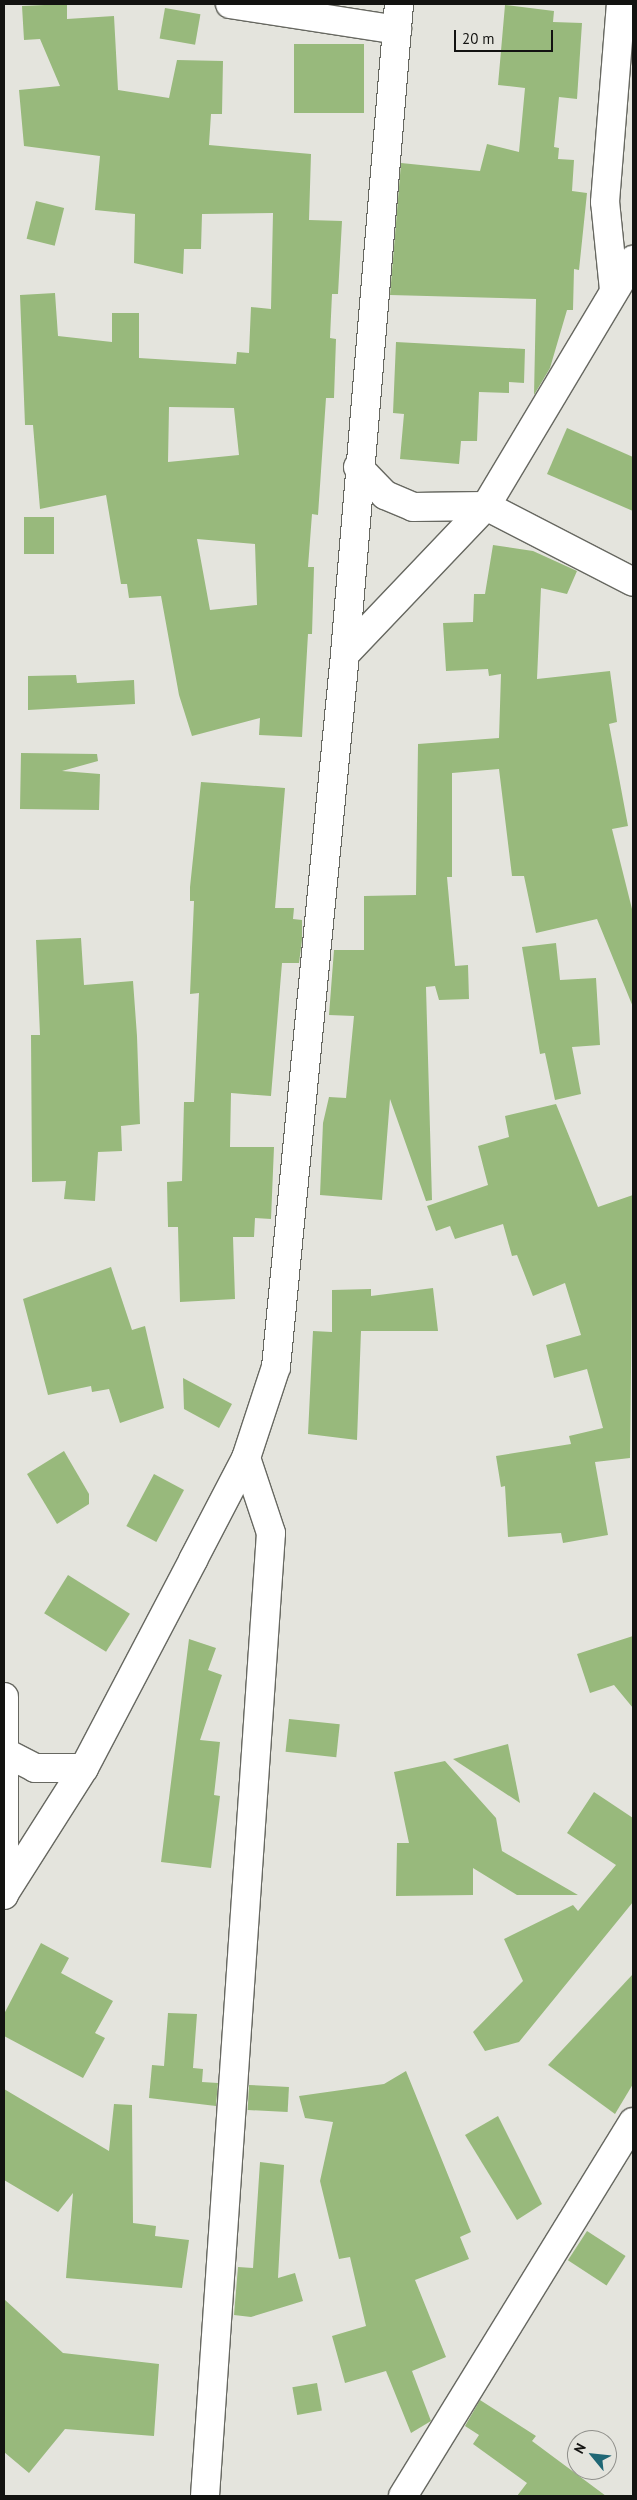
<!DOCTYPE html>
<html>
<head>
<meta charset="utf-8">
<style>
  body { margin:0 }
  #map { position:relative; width:637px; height:2500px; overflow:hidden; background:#e4e4dd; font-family:"PT Sans",sans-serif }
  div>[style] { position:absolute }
  .building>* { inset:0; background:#98b97c; transform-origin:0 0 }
  .roads { filter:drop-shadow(1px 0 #676861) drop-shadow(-1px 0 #676861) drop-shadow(0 1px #676861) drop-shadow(0 -1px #676861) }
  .minor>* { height:28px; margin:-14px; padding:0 14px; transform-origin:14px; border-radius:14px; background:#fff }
  .major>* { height:28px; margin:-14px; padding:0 14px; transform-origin:14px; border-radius:14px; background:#fff }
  span { translate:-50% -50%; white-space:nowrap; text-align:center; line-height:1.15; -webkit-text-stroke:5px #e4e4dd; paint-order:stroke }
  .frame { position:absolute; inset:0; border:5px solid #131311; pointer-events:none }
  .north { position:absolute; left:567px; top:2430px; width:50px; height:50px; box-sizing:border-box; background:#e4e4dd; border:1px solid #90908b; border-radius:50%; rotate:298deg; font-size:14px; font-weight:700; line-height:20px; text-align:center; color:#131311 }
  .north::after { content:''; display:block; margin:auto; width:18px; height:22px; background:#1f6775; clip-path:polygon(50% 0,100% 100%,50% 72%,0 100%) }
  .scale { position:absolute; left:454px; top:30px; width:99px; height:22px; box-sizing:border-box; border:2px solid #131311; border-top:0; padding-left:6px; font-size:15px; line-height:18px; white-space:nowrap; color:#131311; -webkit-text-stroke:4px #e4e4dd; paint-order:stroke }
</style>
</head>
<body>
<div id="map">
  <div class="building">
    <div style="clip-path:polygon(evenodd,67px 4px,67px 19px,114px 16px,118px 90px,169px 98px,177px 60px,223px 61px,222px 114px,211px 114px,209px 145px,311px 154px,309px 220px,342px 221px,338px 294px,332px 294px,330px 338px,336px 339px,334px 398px,326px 398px,318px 515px,312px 514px,308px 567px,314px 567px,312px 634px,308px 634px,302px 737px,259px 735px,260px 718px,192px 736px,179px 695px,161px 596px,129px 598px,127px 584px,121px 584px,106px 495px,40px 509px,33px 425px,25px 425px,20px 295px,55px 293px,58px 336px,112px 342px,112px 313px,139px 313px,139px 358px,236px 364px,237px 352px,249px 353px,251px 307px,271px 309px,273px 213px,202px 214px,201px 249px,184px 249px,183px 274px,134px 263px,135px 214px,95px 210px,100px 156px,24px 146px,19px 90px,60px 86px,40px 39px,24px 40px,22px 6px,67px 4px,169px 407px,234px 408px,239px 455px,168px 462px,169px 407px,67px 4px,197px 539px,255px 544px,257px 605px,210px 610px,197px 539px)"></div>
    <div style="clip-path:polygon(505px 5px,554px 11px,553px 22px,582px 23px,577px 99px,559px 97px,554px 147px,559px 148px,558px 159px,574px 160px,572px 191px,587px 193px,579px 270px,574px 269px,573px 310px,567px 310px,550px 368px,534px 395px,536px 299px,390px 295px,401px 163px,480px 171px,487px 144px,519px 152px,525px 88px,498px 85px)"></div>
    <div style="left:165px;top:8px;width:36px;height:31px;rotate:10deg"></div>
    <div style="left:294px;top:44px;width:70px;height:69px"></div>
    <div style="left:36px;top:201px;width:29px;height:39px;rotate:14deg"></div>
    <div style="clip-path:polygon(396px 342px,525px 349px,524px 383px,509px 382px,509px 393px,479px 392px,477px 441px,461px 441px,459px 464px,400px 459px,404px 414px,393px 413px)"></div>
    <div style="clip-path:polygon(567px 428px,633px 457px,633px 511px,547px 474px)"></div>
    <div style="left:24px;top:517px;width:30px;height:37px"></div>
    <div style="clip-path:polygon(493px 545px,533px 551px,577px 571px,567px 594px,541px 588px,537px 679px,610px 671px,617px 722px,609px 724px,628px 826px,612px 829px,633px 913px,633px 1007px,597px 919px,536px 933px,524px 876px,512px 876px,499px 769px,452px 773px,452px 877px,447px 877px,455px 966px,468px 965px,469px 999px,439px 1000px,435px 986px,426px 987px,432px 1200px,426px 1201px,390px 1099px,382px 1200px,320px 1195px,323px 1123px,329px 1097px,346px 1098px,354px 1016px,329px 1015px,334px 950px,364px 950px,364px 896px,416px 895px,418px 744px,499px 738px,501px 674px,489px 676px,488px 669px,446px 671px,443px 623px,473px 622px,474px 594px,485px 594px)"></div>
    <div style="clip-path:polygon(76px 675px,77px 683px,134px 680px,135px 704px,28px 710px,28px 676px)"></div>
    <div style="clip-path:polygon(21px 753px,97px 754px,98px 761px,62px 771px,100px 774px,99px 810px,20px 809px)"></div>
    <div style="clip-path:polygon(201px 782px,285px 788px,275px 908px,294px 908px,293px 919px,302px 920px,302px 940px,299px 963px,282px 963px,271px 1096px,231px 1093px,230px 1147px,274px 1147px,271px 1219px,255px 1218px,254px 1237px,233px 1237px,235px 1299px,180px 1302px,178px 1227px,168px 1227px,167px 1182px,182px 1181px,184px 1102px,194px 1102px,199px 993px,190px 994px,194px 901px,190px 901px,190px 887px)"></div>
    <div style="clip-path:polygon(81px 938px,84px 985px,133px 981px,137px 1036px,140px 1124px,121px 1126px,122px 1151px,98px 1152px,95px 1201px,64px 1199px,66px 1181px,32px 1182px,31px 1035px,40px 1035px,36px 940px)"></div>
    <div style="clip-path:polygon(556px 943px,560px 980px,596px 978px,600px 1045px,572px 1047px,581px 1094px,555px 1100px,545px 1053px,540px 1054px,522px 947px)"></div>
    <div style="clip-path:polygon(556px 1104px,598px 1207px,633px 1195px,630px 1458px,595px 1462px,608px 1535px,563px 1543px,561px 1533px,508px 1537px,505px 1486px,501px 1487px,496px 1456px,571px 1444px,569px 1436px,603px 1428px,587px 1369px,554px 1378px,546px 1345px,581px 1335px,565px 1283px,533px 1296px,517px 1255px,512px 1256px,503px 1224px,455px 1239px,450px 1226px,436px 1231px,427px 1206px,488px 1185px,478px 1146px,509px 1137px,505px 1116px)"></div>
    <div style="clip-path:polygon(111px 1267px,132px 1330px,145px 1326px,164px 1408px,120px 1423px,109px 1389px,92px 1392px,91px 1386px,48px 1395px,23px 1299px)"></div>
    <div style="clip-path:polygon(433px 1288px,438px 1331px,361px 1331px,357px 1440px,308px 1434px,313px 1331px,332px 1332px,332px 1290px,371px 1289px,371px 1296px)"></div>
    <div style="clip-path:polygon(183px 1378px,232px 1404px,219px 1428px,184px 1409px)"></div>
    <div style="clip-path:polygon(64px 1451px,89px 1494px,89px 1504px,57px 1524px,27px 1474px)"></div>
    <div style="left:154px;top:1474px;width:34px;height:59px;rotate:28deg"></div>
    <div style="left:68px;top:1575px;width:73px;height:45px;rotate:32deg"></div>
    <div style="clip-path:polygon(633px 1636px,633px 1708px,614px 1685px,590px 1693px,577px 1654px)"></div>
    <div style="clip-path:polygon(189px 1639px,216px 1648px,208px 1670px,222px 1675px,200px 1740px,220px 1742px,214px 1795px,220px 1796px,211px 1868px,161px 1862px)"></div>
    <div style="left:289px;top:1719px;width:51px;height:33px;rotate:6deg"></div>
    <div style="clip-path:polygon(508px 1744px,520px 1803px,453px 1759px)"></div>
    <div style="clip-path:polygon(445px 1761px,496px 1818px,502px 1851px,578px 1895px,517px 1895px,473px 1868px,473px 1895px,396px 1896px,397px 1843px,409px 1843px,394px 1772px)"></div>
    <div style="clip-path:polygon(594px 1792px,633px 1818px,633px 1902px,519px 2042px,485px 2051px,473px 2032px,523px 1981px,504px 1939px,573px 1905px,578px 1911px,616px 1865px,567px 1833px)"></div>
    <div style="clip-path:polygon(41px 1943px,69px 1958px,61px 1973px,113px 2001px,95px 2033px,105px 2038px,83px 2078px,4px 2036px,4px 2014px)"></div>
    <div style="clip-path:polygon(633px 1974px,633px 2084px,615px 2114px,548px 2065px)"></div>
    <div style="clip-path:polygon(168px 2013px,197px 2014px,193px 2068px,203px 2069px,202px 2082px,218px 2083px,216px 2106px,149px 2098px,152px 2065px,164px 2066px)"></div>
    <div style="clip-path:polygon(406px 2071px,471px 2232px,460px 2237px,469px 2259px,415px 2280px,446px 2357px,412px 2371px,431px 2421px,411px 2433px,386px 2371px,345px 2383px,332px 2336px,366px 2326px,350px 2257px,339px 2259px,320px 2181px,333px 2122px,305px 2118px,299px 2096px,384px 2084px)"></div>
    <div style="left:249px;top:2085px;width:40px;height:25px;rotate:3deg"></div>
    <div style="clip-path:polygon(4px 2089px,109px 2151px,114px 2104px,132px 2105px,133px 2223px,156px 2226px,155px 2236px,189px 2240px,182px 2288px,66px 2278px,73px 2193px,58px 2212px,4px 2180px)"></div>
    <div style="clip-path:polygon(498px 2116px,542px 2204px,517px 2220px,465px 2135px)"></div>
    <div style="clip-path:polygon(260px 2162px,284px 2165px,278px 2278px,295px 2273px,303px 2301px,251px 2317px,234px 2315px,238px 2267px,253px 2268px)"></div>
    <div style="left:587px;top:2231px;width:46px;height:35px;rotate:33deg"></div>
    <div style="clip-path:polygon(4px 2299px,63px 2353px,159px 2364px,154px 2436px,65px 2429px,29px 2473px,4px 2452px)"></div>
    <div style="left:317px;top:2383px;width:28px;height:25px;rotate:80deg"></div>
    <div style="clip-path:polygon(480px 2400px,536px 2436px,532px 2441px,606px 2496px,517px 2496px,527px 2483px,473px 2444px,479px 2435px,465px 2426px)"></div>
  </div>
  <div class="roads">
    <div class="minor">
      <div style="left:230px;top:4px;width:169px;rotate:8.8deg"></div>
      <div style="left:614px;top:290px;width:88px;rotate:-95.8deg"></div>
      <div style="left:605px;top:202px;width:199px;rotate:-85.4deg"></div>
      <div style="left:358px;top:467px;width:39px;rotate:46deg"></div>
      <div style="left:385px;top:495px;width:30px;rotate:23deg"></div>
      <div style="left:413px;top:507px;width:73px;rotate:-0.8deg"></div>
      <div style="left:486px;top:506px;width:165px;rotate:27.3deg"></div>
      <div style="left:345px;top:654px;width:204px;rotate:-46.4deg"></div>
      <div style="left:486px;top:506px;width:287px;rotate:-59.1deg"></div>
      <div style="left:4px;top:1752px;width:35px;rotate:27deg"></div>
      <div style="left:35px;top:1768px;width:49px"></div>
      <div style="left:4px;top:1894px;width:149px;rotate:-57.6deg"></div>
      <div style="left:84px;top:1768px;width:235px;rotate:-62.3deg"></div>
      <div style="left:193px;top:1560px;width:115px;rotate:-62.5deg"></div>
      <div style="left:246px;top:1458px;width:96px;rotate:-71.8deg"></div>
      <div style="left:276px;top:1367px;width:716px;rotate:-84.47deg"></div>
      <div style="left:345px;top:654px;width:652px;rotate:-85.25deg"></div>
      <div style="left:205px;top:2496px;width:965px;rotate:-86.08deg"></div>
      <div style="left:271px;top:1533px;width:79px;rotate:-108.4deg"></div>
      <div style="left:403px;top:2496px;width:439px;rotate:-58.4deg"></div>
    </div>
    <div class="major">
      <div style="left:4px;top:1697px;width:198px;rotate:90deg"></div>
    </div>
  </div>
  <div class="frame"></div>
  <div class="north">N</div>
  <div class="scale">20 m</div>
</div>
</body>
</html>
